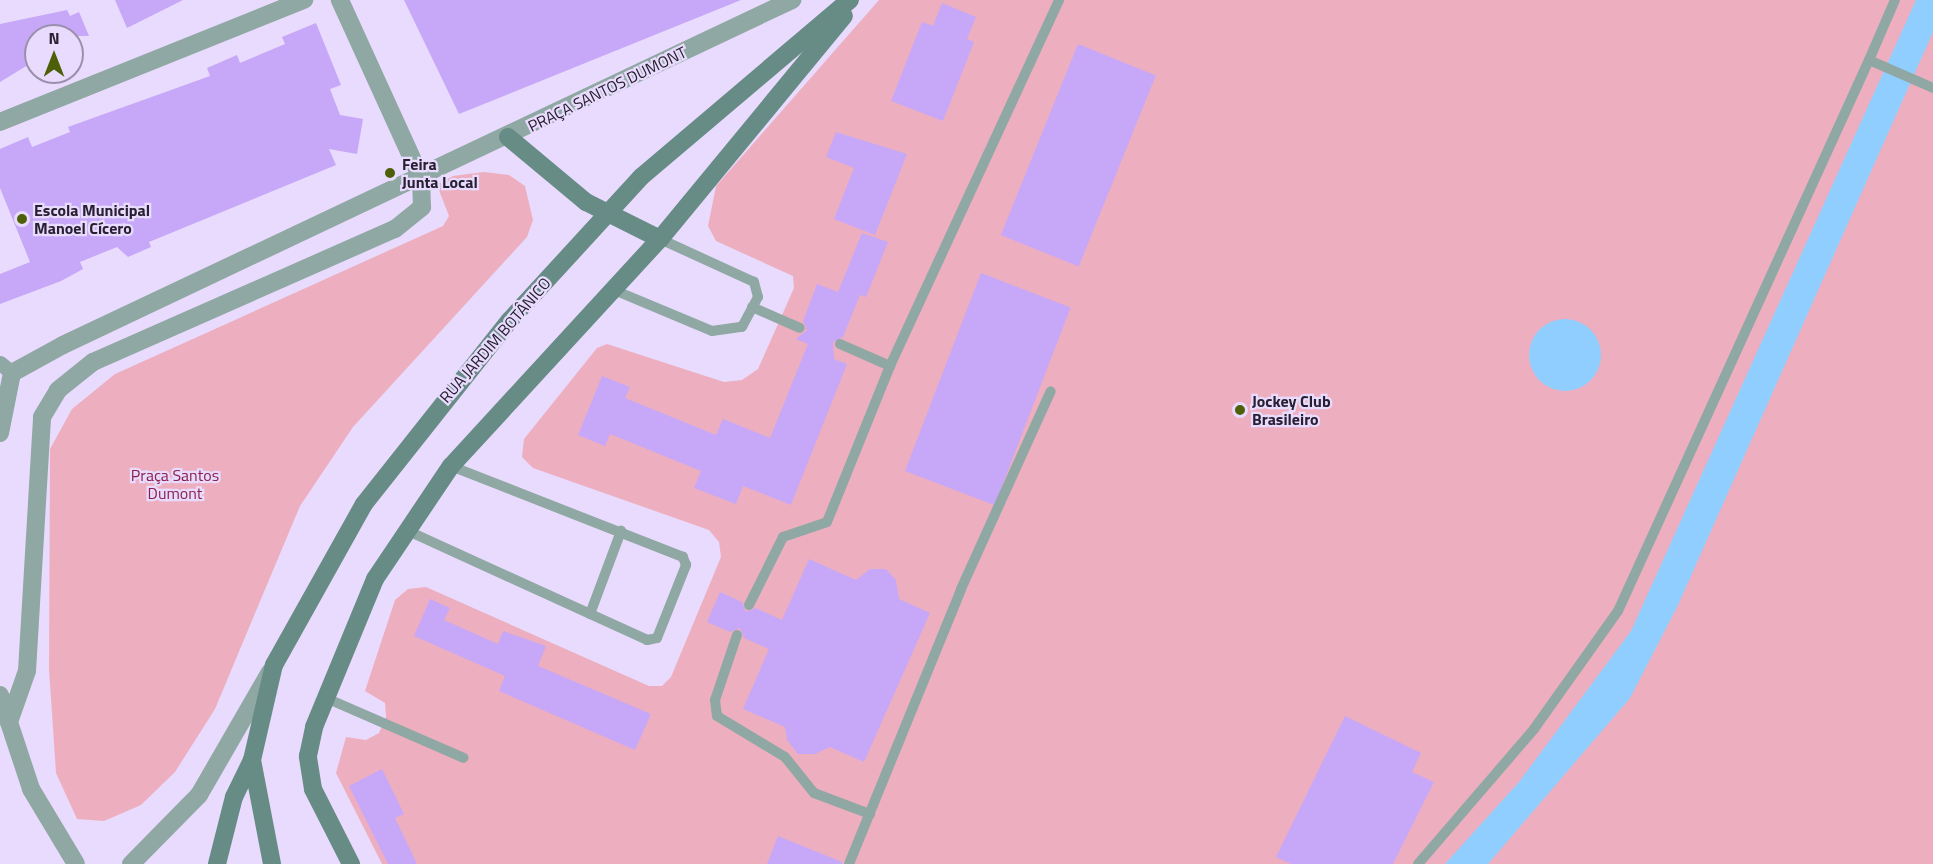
<!DOCTYPE html>
<html>
<head>
<meta charset="utf-8">
<style>
  body { margin:0 }
  #map { position:relative; width:1933px; height:864px; overflow:hidden; background:#e8dbfd; font-family:"Titillium Web",sans-serif }
  div>[style] { position:absolute }
  .green>* { inset:0; background:#edafbf }
  .water>* { inset:0; background:#8fcefe }
  .round { border-radius:50% }
  .building>* { inset:0; background:#c7a7f8; transform-origin:0 0 }
  .service>* { height:10px; margin:-5px; padding:0 5px; transform-origin:5px; border-radius:5px; background:#90a8a3 }
  .pedestrian>* { height:15px; margin:-7.5px; padding:0 7.5px; transform-origin:7.5px; border-radius:7.5px; background:#90a8a3 }
  .minor>* { height:18px; margin:-9px; padding:0 9px; transform-origin:9px; border-radius:9px; background:#90a8a3 }
  .tertiary>* { height:18px; margin:-9px; padding:0 9px; transform-origin:9px; border-radius:9px; background:#90a8a3 }
  .secondary>* { height:18px; margin:-9px; padding:0 9px; transform-origin:9px; border-radius:9px; background:#678b85 }
  .dots>* { width:16px; height:16px; translate:-50% -50%; box-sizing:border-box; border:3px solid #e8dbfd; border-radius:50% }
  span { translate:-50% -50%; white-space:nowrap; text-align:center; line-height:1.15; -webkit-text-stroke:4.5px #e8dbfd; paint-order:stroke }
  .street-label { font-size:16px; color:#272030 }
  .poi-label { font-size:16px; color:#272030; font-weight:700 }
  .left { translate:0 -50%; text-align:left }
  .park-label { font-size:16px; color:#8c204a }
  .north { position:absolute; left:24px; top:24px; width:60px; height:60px; box-sizing:border-box; background:#e8dbfd; border:2px solid #9b90ab; border-radius:50%; rotate:0deg; font-size:16px; font-weight:700; line-height:24px; text-align:center; color:#272030 }
  .north::after { content:''; display:block; margin:auto; width:21px; height:27px; background:#4d6008; clip-path:polygon(50% 0,100% 100%,50% 72%,0 100%) }
</style>
</head>
<body>
<div id="map">
  <div class="green">
    <div style="clip-path:polygon(879px 0,1933px 0,1933px 864px,382px 864px,336px 773px,346px 737px,366px 740px,379px 733px,386px 717px,385px 703px,365px 691px,395px 600px,408px 589px,426px 587px,649px 686px,662px 686px,671px 677px,721px 557px,719px 542px,709px 530px,533px 468px,522px 457px,524px 439px,597px 348px,607px 344px,724px 382px,742px 380px,758px 369px,794px 288px,793px 276px,716px 241px,708px 226px,716px 186px)"></div>
    <div style="clip-path:polygon(484px 172px,509px 175px,525px 186px,533px 220px,527px 237px,353px 427px,300px 506px,215px 709px,175px 772px,141px 805px,104px 821px,77px 819px,56px 773px,49px 669px,50px 449px,72px 409px,115px 374px,443px 226px,449px 216px,437px 185px,453px 176px)"></div>
  </div>
  <div class="water">
    <div style="clip-path:polygon(1916px 0,1933px 0,1933px 32px,1678px 605px,1630px 698px,1488px 864px,1445px 864px,1519px 782px,1631px 631px)"></div>
    <div class="round" style="left:1529px;top:319px;width:72px;height:72px"></div>
  </div>
  <div class="building">
    <div style="clip-path:polygon(115px 0,183px 0,127px 28px)"></div>
    <div style="clip-path:polygon(404px 0,741px 0,459px 114px)"></div>
    <div style="clip-path:polygon(942px 3px,976px 17px,967px 39px,974px 42px,943px 121px,891px 101px,922px 22px,933px 26px)"></div>
    <div style="clip-path:polygon(67px 10px,70px 16px,79px 12px,89px 36px,36px 36px,36px 60px,0 82px,0 24px)"></div>
    <div style="clip-path:polygon(316px 23px,341px 85px,330px 89px,340px 115px,363px 119px,357px 154px,329px 149px,336px 165px,149px 242px,151px 247px,128px 257px,117px 247px,80px 262px,83px 269px,61px 281px,0 304px,0 274px,30px 262px,0 188px,0 149px,28px 137px,32px 147px,70px 132px,68px 127px,210px 76px,207px 68px,237px 55px,240px 63px,285px 44px,282px 37px)"></div>
    <div style="left:1078px;top:44px;width:84px;height:206px;rotate:22deg"></div>
    <div style="clip-path:polygon(836px 132px,907px 154px,875px 235px,834px 219px,854px 168px,826px 157px)"></div>
    <div style="clip-path:polygon(862px 233px,888px 242px,866px 297px,860px 295px,843px 337px,833px 342px,834px 359px,847px 364px,791px 505px,743px 486px,736px 504px,694px 488px,701px 471px,610px 434px,605px 446px,578px 435px,602px 376px,630px 387px,625px 398px,716px 435px,723px 419px,770px 438px,808px 344px,796px 339px,807px 330px,803px 321px,817px 284px,838px 292px)"></div>
    <div style="left:981px;top:273px;width:96px;height:212px;rotate:21deg"></div>
    <div style="clip-path:polygon(809px 559px,856px 580px,870px 569px,886px 569px,896px 580px,899px 599px,930px 613px,864px 762px,830px 747px,815px 754px,798px 754px,787px 740px,785px 727px,743px 709px,769px 649px,744px 638px,740px 628px,730px 632px,707px 622px,720px 592px,742px 602px,746px 612px,756px 608px,782px 620px)"></div>
    <div style="clip-path:polygon(430px 599px,450px 608px,444px 620px,498px 644px,503px 631px,546px 646px,538px 666px,651px 714px,635px 750px,499px 691px,505px 676px,414px 636px)"></div>
    <div style="clip-path:polygon(1345px 716px,1421px 753px,1412px 772px,1434px 782px,1393px 864px,1291px 864px,1276px 857px)"></div>
    <div style="clip-path:polygon(382px 769px,404px 814px,395px 818px,417px 864px,388px 864px,349px 786px)"></div>
    <div style="clip-path:polygon(778px 836px,842px 862px,842px 864px,767px 864px)"></div>
  </div>
  <div class="service">
    <div style="left:1869px;top:60px;width:65px;rotate:-66.6deg"></div>
    <div style="left:614px;top:290px;width:106px;rotate:22.7deg"></div>
    <div style="left:712px;top:331px;width:30px;rotate:-8deg"></div>
    <div style="left:742px;top:327px;width:34px;rotate:-62deg"></div>
    <div style="left:758px;top:297px;width:16px;rotate:-105deg"></div>
    <div style="left:754px;top:282px;width:103px;rotate:-155.4deg"></div>
    <div style="left:752px;top:307px;width:52px;rotate:23.6deg"></div>
    <div style="left:840px;top:344px;width:55px;rotate:23.7deg"></div>
    <div style="left:406px;top:530px;width:265px;rotate:24.5deg"></div>
    <div style="left:647px;top:640px;width:10px;rotate:-11deg"></div>
    <div style="left:657px;top:638px;width:79px;rotate:-68.3deg"></div>
    <div style="left:686px;top:565px;width:9px;rotate:-111deg"></div>
    <div style="left:683px;top:557px;width:249px;rotate:-158.6deg"></div>
    <div style="left:749px;top:605px;width:76px;rotate:-63.4deg"></div>
    <div style="left:783px;top:537px;width:46px;rotate:-18.8deg"></div>
    <div style="left:827px;top:522px;width:168px;rotate:-68deg"></div>
    <div style="left:890px;top:366px;width:403px;rotate:-65.2deg"></div>
    <div style="left:590px;top:614px;width:89px;rotate:-69.5deg"></div>
    <div style="left:737px;top:635px;width:69px;rotate:108.7deg"></div>
    <div style="left:715px;top:700px;width:16px;rotate:83deg"></div>
    <div style="left:717px;top:716px;width:79px;rotate:31.1deg"></div>
    <div style="left:785px;top:757px;width:46px;rotate:51.1deg"></div>
    <div style="left:814px;top:793px;width:60px;rotate:20.6deg"></div>
    <div style="left:326px;top:698px;width:150px;rotate:23.5deg"></div>
    <div style="left:849px;top:864px;width:297px;rotate:-67.8deg"></div>
    <div style="left:961px;top:589px;width:217px;rotate:-65.6deg"></div>
    <div style="left:1418px;top:864px;width:178px;rotate:-49.3deg"></div>
    <div style="left:1534px;top:729px;width:145px;rotate:-54.6deg"></div>
    <div style="left:1618px;top:611px;width:605px;rotate:-65.51deg"></div>
    <div style="left:1869px;top:60px;width:70px;rotate:23.6deg"></div>
  </div>
  <div class="pedestrian">
    <div style="left:0;top:363px;width:16px;rotate:40deg"></div>
  </div>
  <div class="minor">
    <div style="left:0;top:122px;width:328px;rotate:-21.9deg"></div>
    <div style="left:0;top:433px;width:61px;rotate:-78.7deg"></div>
    <div style="left:12px;top:373px;width:58px;rotate:-28.8deg"></div>
    <div style="left:63px;top:345px;width:807px;rotate:-25.33deg"></div>
    <div style="left:0;top:695px;width:99px;rotate:71.7deg"></div>
    <div style="left:31px;top:789px;width:87px;rotate:59deg"></div>
    <div style="left:9px;top:722px;width:54px;rotate:-70.6deg"></div>
    <div style="left:27px;top:671px;width:254px;rotate:-86.6deg"></div>
    <div style="left:42px;top:417px;width:31px;rotate:-59deg"></div>
    <div style="left:58px;top:390px;width:45px;rotate:-38.7deg"></div>
    <div style="left:93px;top:362px;width:330px;rotate:-23.8deg"></div>
    <div style="left:395px;top:229px;width:35px;rotate:-39deg"></div>
    <div style="left:422px;top:207px;width:29px;rotate:-92deg"></div>
    <div style="left:421px;top:178px;width:196px;rotate:-114.5deg"></div>
  </div>
  <div class="tertiary">
    <div style="left:131px;top:864px;width:97px;rotate:-45.4deg"></div>
    <div style="left:199px;top:795px;width:142px;rotate:-60deg"></div>
  </div>
  <div class="secondary">
    <div style="left:508px;top:137px;width:102px;rotate:39.8deg"></div>
    <div style="left:586px;top:202px;width:83px;rotate:26.6deg"></div>
    <div style="left:252px;top:760px;width:106px;rotate:79.1deg"></div>
    <div style="left:217px;top:864px;width:69px;rotate:-75.8deg"></div>
    <div style="left:234px;top:797px;width:41px;rotate:-64.1deg"></div>
    <div style="left:252px;top:760px;width:98px;rotate:-77deg"></div>
    <div style="left:274px;top:665px;width:184px;rotate:-60.8deg"></div>
    <div style="left:364px;top:504px;width:235px;rotate:-51.6deg"></div>
    <div style="left:510px;top:320px;width:194px;rotate:-47.5deg"></div>
    <div style="left:641px;top:177px;width:274px;rotate:-40.3deg"></div>
    <div style="left:351px;top:864px;width:84px;rotate:-116.9deg"></div>
    <div style="left:313px;top:789px;width:33px;rotate:-99deg"></div>
    <div style="left:308px;top:756px;width:30px;rotate:-78deg"></div>
    <div style="left:314px;top:727px;width:160px;rotate:-67.6deg"></div>
    <div style="left:375px;top:579px;width:136px;rotate:-56.1deg"></div>
    <div style="left:451px;top:466px;width:309px;rotate:-47.4deg"></div>
    <div style="left:660px;top:239px;width:289px;rotate:-50.5deg"></div>
  </div>
  <div class="dots">
    <div style="left:390px;top:173px;background:#4d6008"></div>
    <div style="left:22px;top:219px;background:#4d6008"></div>
    <div style="left:1240px;top:410px;background:#4d6008"></div>
  </div>
  <div class="street-label">
    <span style="left:607px;top:89px;rotate:-26deg">PRAÇA SANTOS DUMONT</span>
    <span style="left:495px;top:340px;rotate:-49deg">RUA JARDIM BOTÂNICO</span>
  </div>
  <div class="poi-label">
    <span class="left" style="left:402px;top:173px">Feira<br>Junta Local</span>
    <span class="left" style="left:34px;top:219px">Escola Municipal<br>Manoel Cícero</span>
    <span class="left" style="left:1252px;top:410px">Jockey Club<br>Brasileiro</span>
  </div>
  <div class="park-label">
    <span style="left:175px;top:484px">Praça Santos<br>Dumont</span>
  </div>
  <div class="north">N</div>
</div>
</body>
</html>
